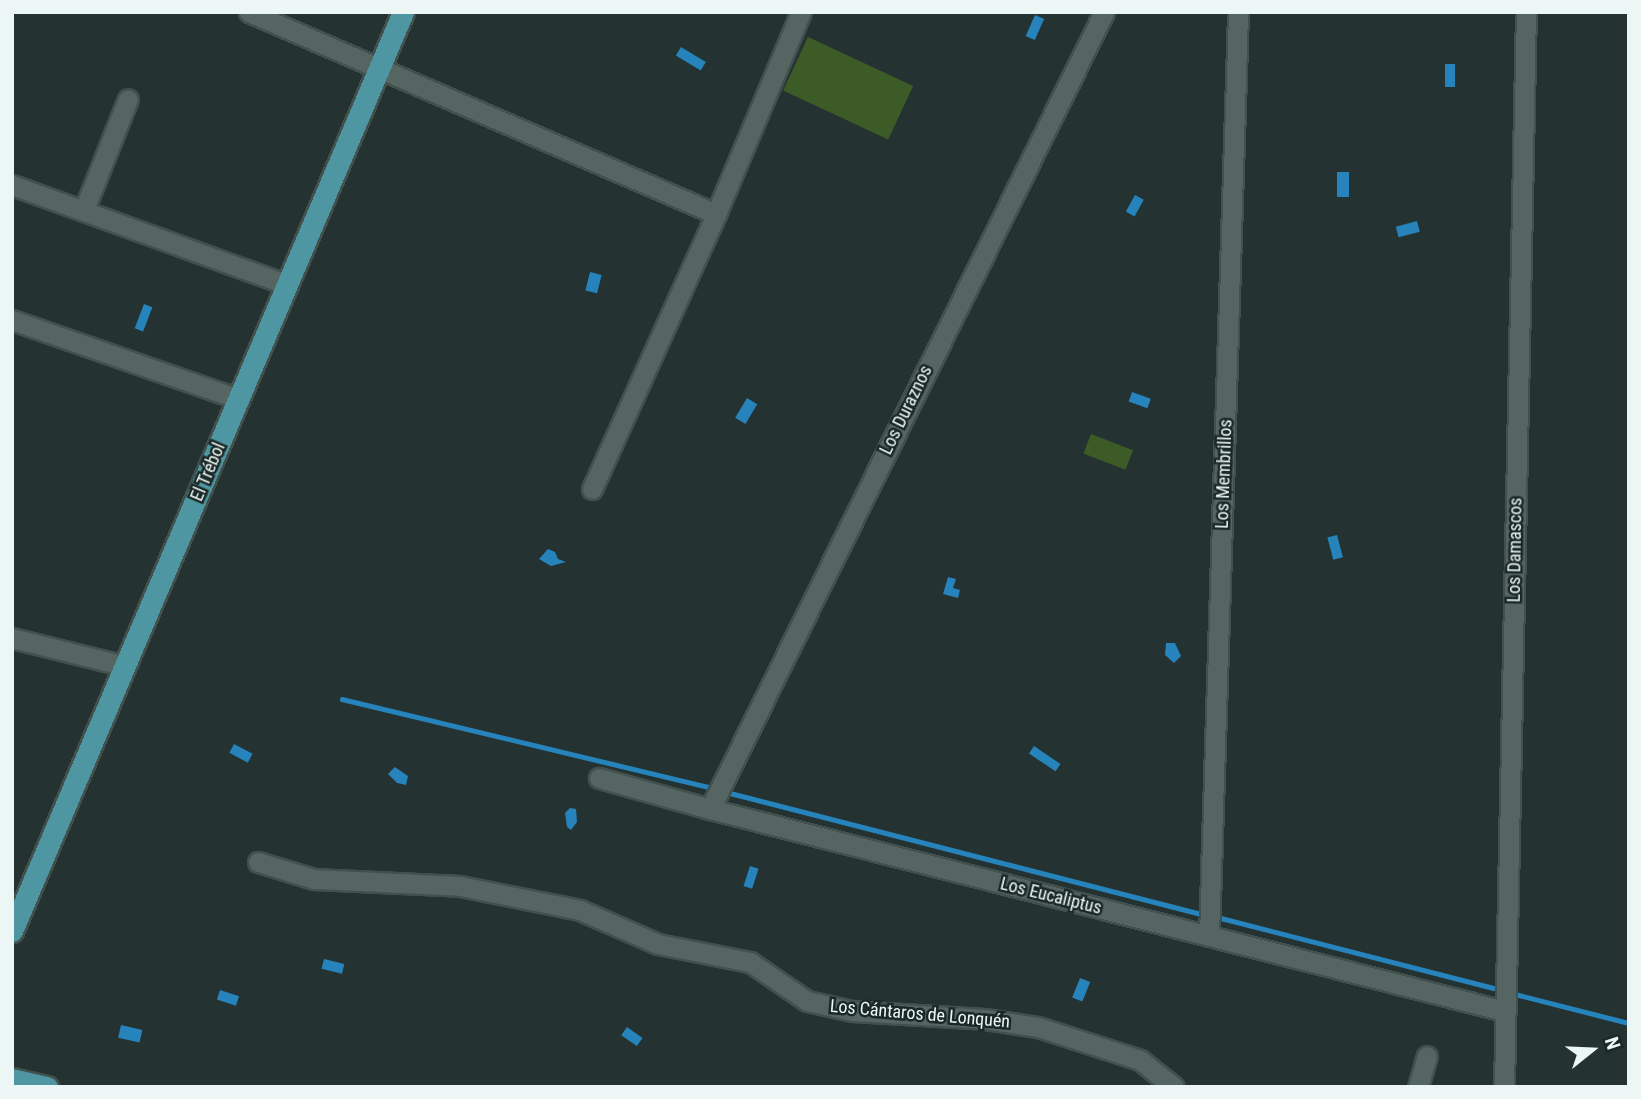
<!DOCTYPE html>
<html>
<head>
<meta charset="utf-8">
<style>
  body { margin:0 }
  #map { position:relative; width:1641px; height:1099px; overflow:hidden; background:#243331; font-family:"Roboto Condensed",sans-serif }
  div>[style] { position:absolute }
  .green>* { inset:0; background:#3d5b27; transform-origin:0 0 }
  .water>* { inset:0; background:#2683bb; transform-origin:0 0 }
  .stream>* { height:4.5px; margin:-2.25px; padding:0 2.25px; transform-origin:2.25px; border-radius:2.25px; background:#2683bb }
  .roads { filter:drop-shadow(2px 0 #42504e) drop-shadow(-2px 0 #42504e) drop-shadow(0 2px #42504e) drop-shadow(0 -2px #42504e) }
  .minor>* { height:19px; margin:-9.5px; padding:0 9.5px; transform-origin:9.5px; border-radius:9.5px; background:#546562 }
  .major>* { height:21px; margin:-10.5px; padding:0 10.5px; transform-origin:10.5px; border-radius:10.5px; background:#4e96a2 }
  span { translate:-50% -50%; white-space:nowrap; text-align:center; line-height:1.15; -webkit-text-stroke:5px #1a2927; paint-order:stroke }
  .street-label { font-size:18px; color:#ecf6f4 }
  .frame { position:absolute; inset:0; border:14px solid #ecf6f4; pointer-events:none }
  .north { position:absolute; left:1557px; top:1015px; width:70px; height:70px; -webkit-text-stroke:5px #1a2927; paint-order:stroke; rotate:72deg; font-size:19px; font-weight:700; line-height:28px; text-align:center; color:#ecf6f4 }
  .north::after { content:''; display:block; margin:auto; width:24px; height:32px; background:#ecf6f4; clip-path:polygon(50% 0,100% 100%,50% 72%,0 100%) }
</style>
</head>
<body>
<div id="map">
  <div class="green">
    <div style="left:808px;top:37px;width:116px;height:59px;rotate:25deg"></div>
    <div style="left:1091px;top:434px;width:45px;height:21px;rotate:21deg"></div>
  </div>
  <div class="water">
    <div style="left:1035px;top:15px;width:10px;height:23px;rotate:24deg"></div>
    <div style="left:681px;top:47px;width:29px;height:10px;rotate:31deg"></div>
    <div style="left:1445px;top:64px;width:10px;height:23px"></div>
    <div style="left:1337px;top:172px;width:12px;height:25px"></div>
    <div style="left:1135px;top:195px;width:10px;height:19px;rotate:29deg"></div>
    <div style="left:1417px;top:221px;width:11px;height:22px;rotate:75deg"></div>
    <div style="left:590px;top:272px;width:12px;height:19px;rotate:14deg"></div>
    <div style="left:144px;top:304px;width:9px;height:26px;rotate:21deg"></div>
    <div style="left:1132px;top:392px;width:20px;height:10px;rotate:20deg"></div>
    <div style="left:747px;top:398px;width:12px;height:23px;rotate:31deg"></div>
    <div style="left:1337px;top:535px;width:23px;height:10px;rotate:75deg"></div>
    <div style="clip-path:polygon(548px 549px,555px 552px,558px 559px,566px 562px,551px 566px,539px 559px)"></div>
    <div style="clip-path:polygon(948px 577px,956px 579px,953px 588px,960px 590px,958px 598px,943px 594px)"></div>
    <div style="clip-path:polygon(1166px 643px,1175px 643px,1181px 656px,1174px 663px,1165px 655px)"></div>
    <div style="left:234px;top:744px;width:21px;height:10px;rotate:28deg"></div>
    <div style="left:1034px;top:746px;width:32px;height:9px;rotate:34deg"></div>
    <div style="clip-path:polygon(395px 767px,408px 776px,406px 785px,397px 783px,388px 774px)"></div>
    <div style="clip-path:polygon(570px 808px,576px 809px,577px 822px,571px 830px,567px 827px,565px 813px)"></div>
    <div style="left:750px;top:866px;width:9px;height:21px;rotate:18deg"></div>
    <div style="left:324px;top:959px;width:21px;height:10px;rotate:14deg"></div>
    <div style="left:1080px;top:978px;width:11px;height:21px;rotate:22deg"></div>
    <div style="left:220px;top:990px;width:20px;height:10px;rotate:18deg"></div>
    <div style="left:121px;top:1025px;width:22px;height:13px;rotate:13deg"></div>
    <div style="left:627px;top:1027px;width:19px;height:10px;rotate:35deg"></div>
  </div>
  <div class="stream">
    <div style="left:342px;top:699px;width:376px;rotate:13.5deg"></div>
    <div style="left:730px;top:793px;width:484px;rotate:14.4deg"></div>
    <div style="left:1221px;top:918px;width:281px;rotate:14.4deg"></div>
    <div style="left:1515px;top:994px;width:118px;rotate:14.3deg"></div>
  </div>
  <div class="roads">
    <div class="minor">
      <div style="left:249px;top:12px;width:509px;rotate:23.39deg"></div>
      <div style="left:12px;top:185px;width:294px;rotate:19.9deg"></div>
      <div style="left:84px;top:210px;width:119px;rotate:-68.4deg"></div>
      <div style="left:12px;top:320px;width:240px;rotate:19.2deg"></div>
      <div style="left:592px;top:489px;width:302px;rotate:-65.7deg"></div>
      <div style="left:716px;top:214px;width:219px;rotate:-67.2deg"></div>
      <div style="left:12px;top:638px;width:116px;rotate:13.9deg"></div>
      <div style="left:599px;top:778px;width:115px;rotate:15.6deg"></div>
      <div style="left:710px;top:809px;width:819px;rotate:14.27deg"></div>
      <div style="left:710px;top:809px;width:889px;rotate:-63.69deg"></div>
      <div style="left:258px;top:862px;width:59px;rotate:16.9deg"></div>
      <div style="left:314px;top:879px;width:146px;rotate:2.7deg"></div>
      <div style="left:460px;top:886px;width:122px;rotate:11.3deg"></div>
      <div style="left:580px;top:910px;width:85px;rotate:23.6deg"></div>
      <div style="left:658px;top:944px;width:94px;rotate:11.1deg"></div>
      <div style="left:750px;top:962px;width:69px;rotate:34.4deg"></div>
      <div style="left:807px;top:1001px;width:46px;rotate:12.5deg"></div>
      <div style="left:852px;top:1011px;width:133px;rotate:3.4deg"></div>
      <div style="left:985px;top:1019px;width:54px;rotate:8.6deg"></div>
      <div style="left:1038px;top:1027px;width:107px;rotate:17.9deg"></div>
      <div style="left:1140px;top:1060px;width:43px;rotate:38.5deg"></div>
      <div style="left:1209px;top:936px;width:924px;rotate:-88.2deg"></div>
      <div style="left:1418px;top:1087px;width:32px;rotate:-74deg"></div>
      <div style="left:1504px;top:1087px;width:1075px;rotate:-88.83deg"></div>
    </div>
    <div class="major">
      <div style="left:12px;top:931px;width:999px;rotate:-66.95deg"></div>
      <div style="left:12px;top:1079px;width:36px;rotate:13deg"></div>
    </div>
  </div>
  <div class="street-label">
    <span style="left:906px;top:410px;rotate:-64deg">Los Duraznos</span>
    <span style="left:208px;top:472px;rotate:-67deg">El Trébol</span>
    <span style="left:1224px;top:474px;rotate:-88deg">Los Membrillos</span>
    <span style="left:1515px;top:550px;rotate:-89deg">Los Damascos</span>
    <span style="left:1051px;top:896px;rotate:14deg">Los Eucaliptus</span>
    <span style="left:920px;top:1014px;rotate:5deg">Los Cántaros de Lonquén</span>
  </div>
  <div class="frame"></div>
  <div class="north">N</div>
</div>
</body>
</html>
